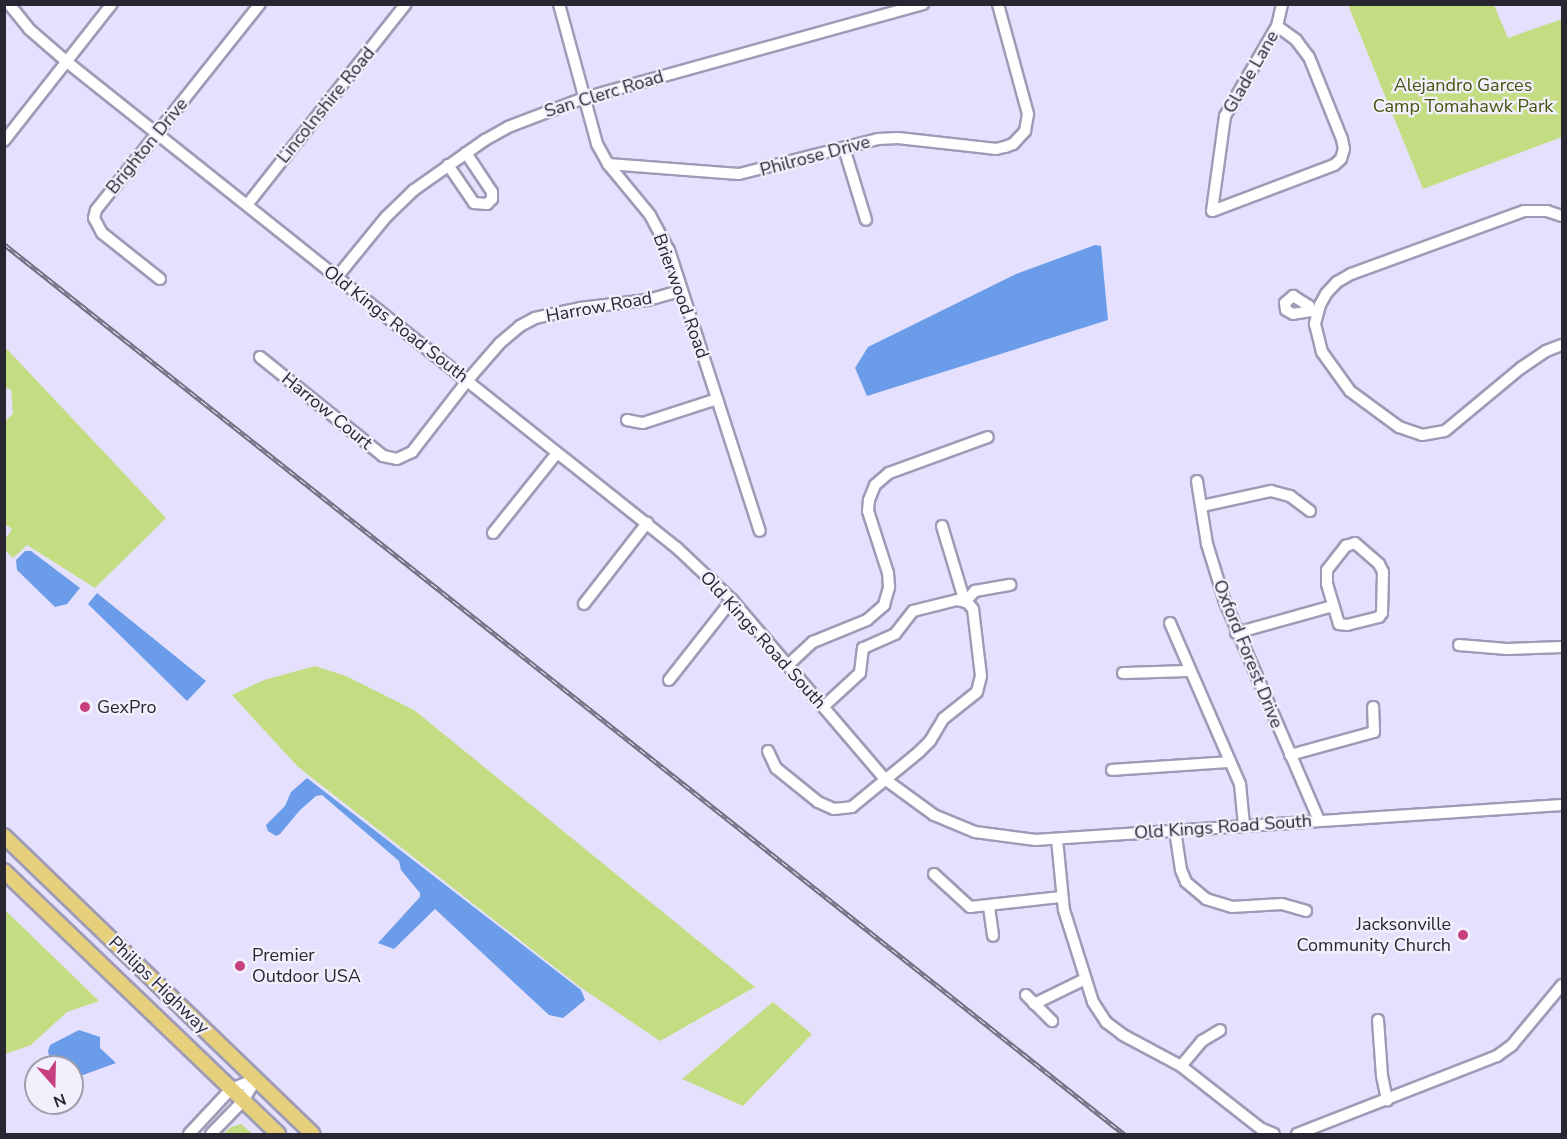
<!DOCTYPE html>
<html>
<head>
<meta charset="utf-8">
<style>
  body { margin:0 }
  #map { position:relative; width:1567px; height:1139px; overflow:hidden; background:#e4e0fd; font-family:"Nunito Sans",sans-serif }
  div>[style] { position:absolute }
  .green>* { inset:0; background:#c5dd82 }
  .water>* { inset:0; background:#6b9ce9 }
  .stream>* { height:2px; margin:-1px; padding:0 1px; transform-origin:1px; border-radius:1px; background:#6b9ce9 }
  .roads { filter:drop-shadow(2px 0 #9f9bb6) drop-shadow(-2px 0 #9f9bb6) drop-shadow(0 2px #9f9bb6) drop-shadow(0 -2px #9f9bb6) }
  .minor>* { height:10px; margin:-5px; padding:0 5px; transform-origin:5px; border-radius:5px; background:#fff }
  .major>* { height:14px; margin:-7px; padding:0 7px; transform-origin:7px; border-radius:7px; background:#e6d07c }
  .rail>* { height:4.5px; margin-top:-2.25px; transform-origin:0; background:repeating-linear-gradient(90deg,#f1f0fc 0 7px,#727082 0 14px); box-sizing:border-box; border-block:2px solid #727082 }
  .dots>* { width:16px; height:16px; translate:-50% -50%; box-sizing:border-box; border:3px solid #f1f0fc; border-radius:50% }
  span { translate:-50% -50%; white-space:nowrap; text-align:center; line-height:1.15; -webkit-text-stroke:4.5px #f1f0fc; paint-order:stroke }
  .street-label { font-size:18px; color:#272631 }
  .park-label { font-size:18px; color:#45530c }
  .poi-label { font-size:18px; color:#272631 }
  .left { translate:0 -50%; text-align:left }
  .right { translate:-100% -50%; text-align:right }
  .frame { position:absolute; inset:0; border:6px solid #272631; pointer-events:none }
  .north { position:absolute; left:24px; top:1055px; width:60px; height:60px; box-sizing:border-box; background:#f1f0fc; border:2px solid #a09fab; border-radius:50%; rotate:160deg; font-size:16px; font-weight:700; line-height:24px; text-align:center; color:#272631 }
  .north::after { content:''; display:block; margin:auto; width:21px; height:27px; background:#c63f7f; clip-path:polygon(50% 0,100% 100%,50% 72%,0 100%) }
</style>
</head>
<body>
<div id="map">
  <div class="green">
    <div style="clip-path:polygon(1348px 5px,1494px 5px,1508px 38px,1562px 19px,1562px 137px,1423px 189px)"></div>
    <div style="clip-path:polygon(5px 347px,166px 518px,95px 588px,27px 545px,13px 558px,5px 550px,5px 536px,7px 537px,12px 529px,5px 524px,4px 422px,13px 414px,11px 389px,5px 388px)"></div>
    <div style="clip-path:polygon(315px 666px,346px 676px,414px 710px,755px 987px,660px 1041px,580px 987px,298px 767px,232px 695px,264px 680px)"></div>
    <div style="clip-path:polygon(4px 909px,99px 1001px,67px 1012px,31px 1045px,5px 1054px)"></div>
    <div style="clip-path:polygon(773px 1002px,812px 1034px,743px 1106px,682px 1079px)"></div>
    <div style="clip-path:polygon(241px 1124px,253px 1134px,223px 1134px,231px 1127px)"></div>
  </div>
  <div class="water">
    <div style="clip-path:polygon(1095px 245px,1101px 246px,1108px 320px,867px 396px,855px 368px,868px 347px,1016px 274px)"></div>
    <div style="clip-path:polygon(25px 551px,31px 551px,80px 588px,67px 604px,55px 607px,17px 570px,16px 560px)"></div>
    <div style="clip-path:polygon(97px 593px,206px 681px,187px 701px,88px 604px)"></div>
    <div style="clip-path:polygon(307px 778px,581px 990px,585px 1000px,563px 1018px,549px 1015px,435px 909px,394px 949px,378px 943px,420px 897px,420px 893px,401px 870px,399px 861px,322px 795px,316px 796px,300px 810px,280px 834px,276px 836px,268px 831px,266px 825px,285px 806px,291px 792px)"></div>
    <div style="clip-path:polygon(79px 1030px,100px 1037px,100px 1048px,116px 1063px,72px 1079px,72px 1067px,52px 1067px,48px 1051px,50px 1045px)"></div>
  </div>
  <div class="stream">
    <div style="left:1559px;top:4px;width:4px;rotate:34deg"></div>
  </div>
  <div class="roads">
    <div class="minor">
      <div style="left:9px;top:4px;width:32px;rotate:51deg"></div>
      <div style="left:29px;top:29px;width:50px;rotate:41deg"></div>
      <div style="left:67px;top:62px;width:780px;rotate:38.55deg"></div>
      <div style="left:677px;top:548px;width:76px;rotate:43.4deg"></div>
      <div style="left:732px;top:600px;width:237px;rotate:49.5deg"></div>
      <div style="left:886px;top:780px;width:59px;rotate:36.1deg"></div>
      <div style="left:934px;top:815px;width:44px;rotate:22.5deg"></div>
      <div style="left:975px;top:832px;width:61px;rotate:7.6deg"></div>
      <div style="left:1035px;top:840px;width:528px;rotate:-3.8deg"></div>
      <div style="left:559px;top:4px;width:145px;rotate:74.8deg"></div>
      <div style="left:597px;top:144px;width:23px;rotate:61deg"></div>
      <div style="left:608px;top:164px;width:66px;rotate:50.5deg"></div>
      <div style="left:650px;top:215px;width:40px;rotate:62deg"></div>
      <div style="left:669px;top:250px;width:295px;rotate:72.1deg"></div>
      <div style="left:1277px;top:26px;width:24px;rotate:36deg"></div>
      <div style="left:1296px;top:40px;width:21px;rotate:53deg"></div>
      <div style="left:1309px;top:57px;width:88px;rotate:68.1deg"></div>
      <div style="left:1342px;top:139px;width:10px;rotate:79deg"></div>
      <div style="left:1344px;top:149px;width:10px;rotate:107deg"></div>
      <div style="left:1341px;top:159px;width:9px;rotate:139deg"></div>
      <div style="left:1334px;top:165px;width:130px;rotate:159.3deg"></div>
      <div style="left:1212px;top:211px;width:96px;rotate:-82.2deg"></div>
      <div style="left:1225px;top:116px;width:104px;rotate:-60deg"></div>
      <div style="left:1277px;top:26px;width:23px;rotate:-77deg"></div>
      <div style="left:4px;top:141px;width:174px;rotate:-51.8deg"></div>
      <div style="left:844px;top:148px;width:75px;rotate:73deg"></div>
      <div style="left:608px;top:164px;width:131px;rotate:4.4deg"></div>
      <div style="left:739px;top:174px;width:143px;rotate:-14.1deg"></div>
      <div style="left:878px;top:139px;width:20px;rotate:-3deg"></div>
      <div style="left:898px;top:138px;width:99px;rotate:6.4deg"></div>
      <div style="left:996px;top:149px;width:9px;rotate:-13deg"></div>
      <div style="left:1005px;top:147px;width:9px;rotate:-21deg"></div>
      <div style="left:1013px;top:144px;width:18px;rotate:-47deg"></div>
      <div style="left:1025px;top:131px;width:17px;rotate:-80deg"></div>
      <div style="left:1028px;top:114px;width:114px;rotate:-105.3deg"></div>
      <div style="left:448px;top:165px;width:46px;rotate:55.6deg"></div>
      <div style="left:474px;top:203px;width:13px;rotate:4deg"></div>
      <div style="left:487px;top:204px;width:7px;rotate:-45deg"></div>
      <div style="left:492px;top:199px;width:7px;rotate:-90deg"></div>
      <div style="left:492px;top:192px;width:47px;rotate:-123.7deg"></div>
      <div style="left:247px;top:205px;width:256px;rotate:-51.7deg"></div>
      <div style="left:1562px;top:216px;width:16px;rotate:-162deg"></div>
      <div style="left:1547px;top:211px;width:23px;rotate:180deg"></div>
      <div style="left:1524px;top:211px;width:184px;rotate:160deg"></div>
      <div style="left:1351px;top:274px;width:16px;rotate:150deg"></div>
      <div style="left:1337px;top:282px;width:16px;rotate:133deg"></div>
      <div style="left:1326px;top:294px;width:13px;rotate:119deg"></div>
      <div style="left:1320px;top:305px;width:20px;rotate:105deg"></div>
      <div style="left:1315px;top:324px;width:29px;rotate:76deg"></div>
      <div style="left:1322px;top:352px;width:48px;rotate:54.3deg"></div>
      <div style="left:1350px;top:391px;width:61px;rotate:36.3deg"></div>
      <div style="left:1399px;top:427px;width:24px;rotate:19deg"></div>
      <div style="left:1422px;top:435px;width:23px;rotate:-10deg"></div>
      <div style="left:1445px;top:431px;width:99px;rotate:-39.7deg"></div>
      <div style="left:1521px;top:368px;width:30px;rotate:-34deg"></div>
      <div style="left:1546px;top:351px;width:17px;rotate:-21deg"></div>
      <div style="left:337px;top:277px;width:77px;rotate:-50.8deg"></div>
      <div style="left:386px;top:217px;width:39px;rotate:-44deg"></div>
      <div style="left:414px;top:190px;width:87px;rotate:-35.2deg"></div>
      <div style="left:485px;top:140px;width:26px;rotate:-29deg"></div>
      <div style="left:508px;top:127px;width:81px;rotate:-20.9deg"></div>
      <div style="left:584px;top:98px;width:352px;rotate:-15.5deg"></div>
      <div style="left:160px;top:279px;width:74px;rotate:-141.6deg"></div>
      <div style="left:102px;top:233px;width:17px;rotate:-118deg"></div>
      <div style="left:94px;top:218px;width:8px;rotate:-76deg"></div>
      <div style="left:96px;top:210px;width:263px;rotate:-51.5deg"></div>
      <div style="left:1311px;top:311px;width:18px;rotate:171deg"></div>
      <div style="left:1293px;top:314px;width:8px;rotate:-150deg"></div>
      <div style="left:1286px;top:310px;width:7px;rotate:-98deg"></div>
      <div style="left:1285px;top:303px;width:11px;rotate:-41deg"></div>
      <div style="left:1293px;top:296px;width:19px;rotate:32deg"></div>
      <div style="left:1309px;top:306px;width:5px;rotate:68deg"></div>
      <div style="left:1311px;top:311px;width:7px;rotate:16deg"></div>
      <div style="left:260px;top:357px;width:158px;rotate:38.8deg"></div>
      <div style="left:383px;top:456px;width:14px;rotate:12deg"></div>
      <div style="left:397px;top:459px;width:17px;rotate:-25deg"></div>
      <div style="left:412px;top:452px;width:90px;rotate:-52.2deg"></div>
      <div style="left:467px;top:381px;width:50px;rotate:-49deg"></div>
      <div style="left:500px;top:343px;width:26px;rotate:-40deg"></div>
      <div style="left:520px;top:326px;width:17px;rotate:-28deg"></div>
      <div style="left:535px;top:318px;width:46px;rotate:-12.5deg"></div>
      <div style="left:580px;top:308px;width:68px;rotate:-6.7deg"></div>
      <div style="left:648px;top:300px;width:35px;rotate:-16deg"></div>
      <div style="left:627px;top:420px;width:16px;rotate:11deg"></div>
      <div style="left:643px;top:423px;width:78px;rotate:-18deg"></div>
      <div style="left:1197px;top:481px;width:64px;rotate:81deg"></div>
      <div style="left:1207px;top:544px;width:61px;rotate:72.8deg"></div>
      <div style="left:1225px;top:602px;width:237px;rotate:66.7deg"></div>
      <div style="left:1202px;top:506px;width:71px;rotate:-12.3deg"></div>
      <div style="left:1271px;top:491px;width:20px;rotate:15deg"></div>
      <div style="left:1290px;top:496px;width:25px;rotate:37deg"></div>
      <div style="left:942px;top:526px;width:79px;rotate:73.2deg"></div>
      <div style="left:493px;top:533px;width:102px;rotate:-51.3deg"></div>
      <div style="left:1355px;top:543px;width:32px;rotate:41deg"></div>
      <div style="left:1379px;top:564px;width:9px;rotate:63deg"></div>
      <div style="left:1383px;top:572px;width:41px;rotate:91.4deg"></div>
      <div style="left:1382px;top:613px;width:5px;rotate:127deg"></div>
      <div style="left:1379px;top:617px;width:33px;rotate:166deg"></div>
      <div style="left:1347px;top:625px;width:8px;rotate:-173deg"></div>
      <div style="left:1339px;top:624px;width:42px;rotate:-106.7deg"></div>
      <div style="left:1327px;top:584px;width:14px;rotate:-90deg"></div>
      <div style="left:1327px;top:570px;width:31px;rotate:-52deg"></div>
      <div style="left:1346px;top:546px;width:9px;rotate:-18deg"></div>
      <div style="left:965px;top:602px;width:15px;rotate:-48deg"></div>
      <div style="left:975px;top:591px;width:36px;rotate:-10deg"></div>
      <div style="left:584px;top:604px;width:103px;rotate:-52.1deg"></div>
      <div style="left:1170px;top:623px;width:176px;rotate:66.5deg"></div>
      <div style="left:1240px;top:784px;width:41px;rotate:84.4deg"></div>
      <div style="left:1236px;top:633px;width:101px;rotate:-15.6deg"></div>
      <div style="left:1459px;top:645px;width:48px;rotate:4.8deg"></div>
      <div style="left:1507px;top:649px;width:55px;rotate:-2.1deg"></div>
      <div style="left:788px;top:665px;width:34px;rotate:-43deg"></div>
      <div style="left:813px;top:642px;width:58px;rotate:-22.2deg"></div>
      <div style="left:867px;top:620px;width:23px;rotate:-41deg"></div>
      <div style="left:884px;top:605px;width:19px;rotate:-74deg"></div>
      <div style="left:889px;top:587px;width:14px;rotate:-94deg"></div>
      <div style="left:888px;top:573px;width:65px;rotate:-107.9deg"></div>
      <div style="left:868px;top:511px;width:11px;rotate:-85deg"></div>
      <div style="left:869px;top:500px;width:16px;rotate:-68deg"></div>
      <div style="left:875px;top:485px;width:18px;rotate:-41deg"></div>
      <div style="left:889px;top:473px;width:105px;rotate:-20deg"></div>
      <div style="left:1123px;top:673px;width:67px;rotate:-1.7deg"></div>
      <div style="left:669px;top:680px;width:102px;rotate:-51.8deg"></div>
      <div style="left:768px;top:751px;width:19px;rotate:65deg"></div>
      <div style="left:776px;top:768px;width:54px;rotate:39deg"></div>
      <div style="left:818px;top:802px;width:17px;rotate:24deg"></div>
      <div style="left:834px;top:809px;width:18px;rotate:-6deg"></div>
      <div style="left:852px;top:807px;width:87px;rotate:-39.4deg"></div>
      <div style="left:919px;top:752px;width:16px;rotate:-45deg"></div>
      <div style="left:930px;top:741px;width:26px;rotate:-59deg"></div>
      <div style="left:943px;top:719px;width:43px;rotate:-38.5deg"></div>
      <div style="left:977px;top:692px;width:16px;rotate:-76deg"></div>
      <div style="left:981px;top:676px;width:67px;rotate:-96.8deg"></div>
      <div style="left:973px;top:609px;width:9px;rotate:-131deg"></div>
      <div style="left:967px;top:602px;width:10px;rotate:-169deg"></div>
      <div style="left:957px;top:600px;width:45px;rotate:166deg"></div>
      <div style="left:913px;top:611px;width:29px;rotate:128deg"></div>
      <div style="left:895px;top:634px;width:35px;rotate:156deg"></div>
      <div style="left:863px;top:648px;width:25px;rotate:97deg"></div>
      <div style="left:860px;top:673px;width:50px;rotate:137.4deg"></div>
      <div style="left:1290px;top:755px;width:87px;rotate:-15.3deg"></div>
      <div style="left:1374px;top:732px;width:25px;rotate:-92deg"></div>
      <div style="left:1112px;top:770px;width:118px;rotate:-3.9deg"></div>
      <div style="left:1175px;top:830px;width:40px;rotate:81.5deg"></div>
      <div style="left:1181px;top:870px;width:13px;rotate:67deg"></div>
      <div style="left:1186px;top:882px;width:26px;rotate:40deg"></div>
      <div style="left:1206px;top:899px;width:27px;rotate:17deg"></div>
      <div style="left:1232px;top:907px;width:50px;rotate:-3.4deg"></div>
      <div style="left:1282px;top:904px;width:25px;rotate:16deg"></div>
      <div style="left:1057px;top:839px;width:71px;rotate:84.4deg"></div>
      <div style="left:1064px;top:910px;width:96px;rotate:72.5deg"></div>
      <div style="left:1093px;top:1002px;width:24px;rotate:57deg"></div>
      <div style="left:1106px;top:1022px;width:21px;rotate:37deg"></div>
      <div style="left:1123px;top:1035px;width:66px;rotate:28.1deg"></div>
      <div style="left:1181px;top:1066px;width:100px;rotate:38.1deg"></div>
      <div style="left:1260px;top:1128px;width:15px;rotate:23deg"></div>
      <div style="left:934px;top:874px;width:49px;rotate:42.5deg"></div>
      <div style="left:970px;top:907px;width:92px;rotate:-6.3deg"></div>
      <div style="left:989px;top:907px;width:29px;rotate:82deg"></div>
      <div style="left:1026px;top:995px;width:37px;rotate:45deg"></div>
      <div style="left:1034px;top:1004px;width:57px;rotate:-26.1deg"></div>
      <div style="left:1378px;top:1020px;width:56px;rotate:85.9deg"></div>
      <div style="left:1382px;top:1076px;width:25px;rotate:78deg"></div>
      <div style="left:1181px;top:1066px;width:33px;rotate:-50deg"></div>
      <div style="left:1202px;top:1041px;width:21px;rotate:-31deg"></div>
      <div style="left:189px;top:1134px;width:62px;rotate:-47deg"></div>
      <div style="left:231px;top:1089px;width:27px;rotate:-22deg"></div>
      <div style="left:211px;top:1134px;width:46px;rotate:-45.9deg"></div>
      <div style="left:243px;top:1101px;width:26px;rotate:-59deg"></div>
      <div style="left:1297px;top:1134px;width:215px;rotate:-21.3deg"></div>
      <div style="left:1497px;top:1056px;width:19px;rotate:-36deg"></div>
      <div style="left:1512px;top:1045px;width:78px;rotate:-50.2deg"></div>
    </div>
    <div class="major">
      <div style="left:4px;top:836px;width:429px;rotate:44deg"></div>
      <div style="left:4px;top:871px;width:380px;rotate:43.8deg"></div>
    </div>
  </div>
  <div class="rail">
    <div style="left:4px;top:244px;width:1431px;rotate:38.47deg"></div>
  </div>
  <div class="dots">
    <div style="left:85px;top:707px;background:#c63f7f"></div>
    <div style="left:1463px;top:935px;background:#c63f7f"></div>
    <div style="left:240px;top:966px;background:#c63f7f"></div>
  </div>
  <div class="street-label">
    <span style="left:1251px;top:72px;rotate:-60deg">Glade Lane</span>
    <span style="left:604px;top:94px;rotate:-17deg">San Clerc Road</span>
    <span style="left:326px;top:105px;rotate:-51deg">Lincolnshire Road</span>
    <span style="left:147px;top:146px;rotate:-51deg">Brighton Drive</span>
    <span style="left:815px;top:156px;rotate:-15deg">Philrose Drive</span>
    <span style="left:681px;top:296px;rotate:70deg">Brierwood Road</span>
    <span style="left:599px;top:307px;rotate:-10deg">Harrow Road</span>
    <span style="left:396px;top:324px;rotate:38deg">Old Kings Road South</span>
    <span style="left:327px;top:411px;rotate:39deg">Harrow Court</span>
    <span style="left:763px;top:640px;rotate:48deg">Old Kings Road South</span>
    <span style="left:1248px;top:654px;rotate:68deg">Oxford Forest Drive</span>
    <span style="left:1223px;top:827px;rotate:-4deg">Old Kings Road South</span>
    <span style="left:159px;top:985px;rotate:44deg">Philips Highway</span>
  </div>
  <div class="park-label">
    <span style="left:1463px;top:96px">Alejandro Garces<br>Camp Tomahawk Park</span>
  </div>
  <div class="poi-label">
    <span class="left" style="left:97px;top:707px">GexPro</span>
    <span class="right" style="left:1451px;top:935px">Jacksonville<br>Community Church</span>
    <span class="left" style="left:252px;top:966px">Premier<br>Outdoor USA</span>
  </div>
  <div class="frame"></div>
  <div class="north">N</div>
</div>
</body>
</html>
